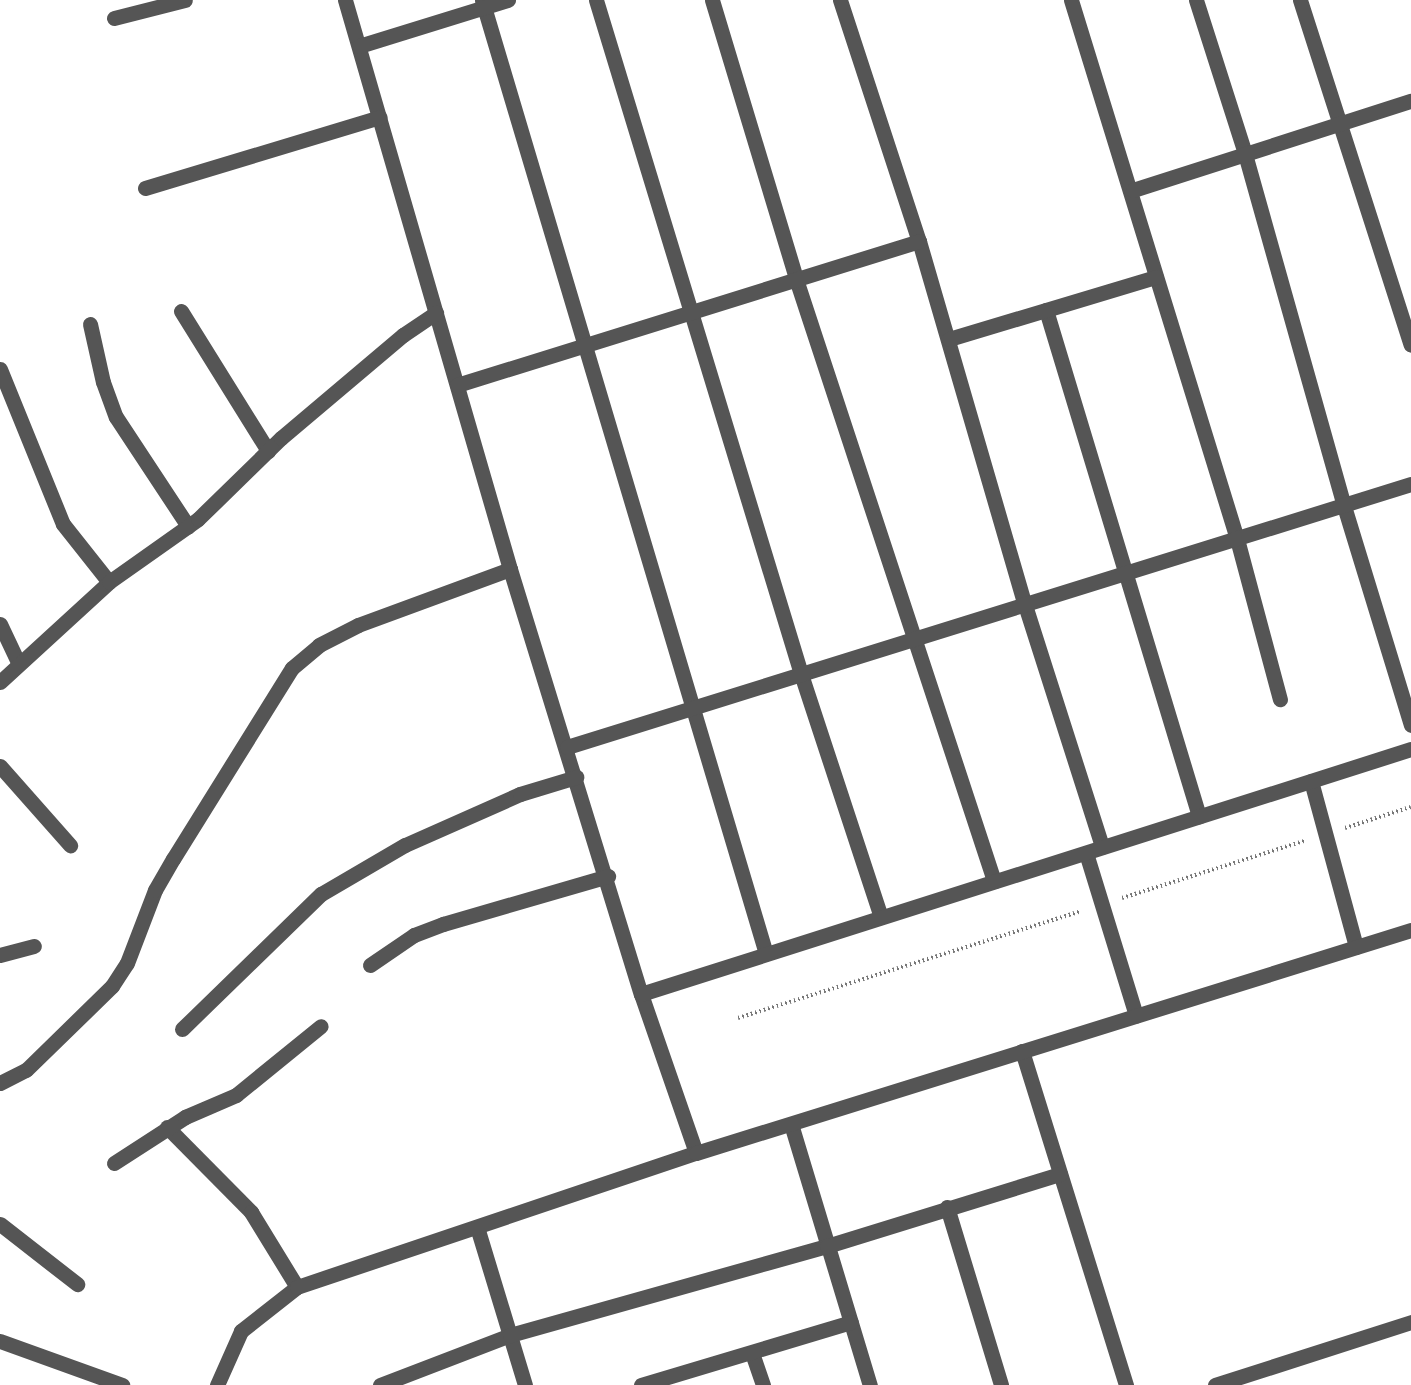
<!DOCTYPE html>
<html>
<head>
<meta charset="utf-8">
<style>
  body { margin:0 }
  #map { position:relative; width:1411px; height:1385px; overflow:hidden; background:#fff; font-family:"Roboto Condensed",sans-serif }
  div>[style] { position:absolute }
  .path>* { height:4px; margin-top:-2px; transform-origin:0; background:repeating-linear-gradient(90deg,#777 0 1.5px,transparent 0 4.5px) }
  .minor>* { height:15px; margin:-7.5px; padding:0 7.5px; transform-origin:7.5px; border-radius:7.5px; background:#555 }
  span { translate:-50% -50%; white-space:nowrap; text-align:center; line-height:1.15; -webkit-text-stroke:6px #fff; paint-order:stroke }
</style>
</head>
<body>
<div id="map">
  <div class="path">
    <div style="left:1345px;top:828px;width:69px;rotate:-17.7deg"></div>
    <div style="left:1122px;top:898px;width:191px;rotate:-17.4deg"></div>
    <div style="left:738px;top:1018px;width:359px;rotate:-17.3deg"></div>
  </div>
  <div class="minor">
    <div style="left:345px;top:0;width:592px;rotate:73.83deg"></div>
    <div style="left:510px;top:569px;width:445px;rotate:72.9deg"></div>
    <div style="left:641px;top:994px;width:168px;rotate:70.9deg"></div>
    <div style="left:482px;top:0;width:995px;rotate:73.42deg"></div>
    <div style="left:596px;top:0;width:704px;rotate:73.08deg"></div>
    <div style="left:801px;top:674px;width:256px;rotate:71.8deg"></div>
    <div style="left:712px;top:0;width:291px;rotate:73.2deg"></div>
    <div style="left:796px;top:279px;width:634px;rotate:71.79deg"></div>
    <div style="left:840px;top:0;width:254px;rotate:71.9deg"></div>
    <div style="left:919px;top:241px;width:379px;rotate:73.8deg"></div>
    <div style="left:1025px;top:605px;width:254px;rotate:72.3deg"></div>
    <div style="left:1071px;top:0;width:564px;rotate:72.88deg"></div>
    <div style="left:1237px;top:539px;width:166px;rotate:75deg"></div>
    <div style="left:1196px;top:0;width:162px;rotate:72.3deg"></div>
    <div style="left:1245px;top:154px;width:366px;rotate:74.3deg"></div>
    <div style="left:1344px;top:506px;width:229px;rotate:73deg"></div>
    <div style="left:1300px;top:0;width:362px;rotate:72.2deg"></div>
    <div style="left:114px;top:18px;width:73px;rotate:-14.2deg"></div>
    <div style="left:359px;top:46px;width:156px;rotate:-17.2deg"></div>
    <div style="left:145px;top:188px;width:245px;rotate:-16.8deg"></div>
    <div style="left:1133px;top:190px;width:292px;rotate:-17.8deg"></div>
    <div style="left:1046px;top:310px;width:529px;rotate:73.18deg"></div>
    <div style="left:181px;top:311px;width:165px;rotate:58.1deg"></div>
    <div style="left:90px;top:324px;width:59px;rotate:77.4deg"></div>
    <div style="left:103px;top:382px;width:37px;rotate:70deg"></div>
    <div style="left:116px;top:417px;width:131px;rotate:56.6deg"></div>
    <div style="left:949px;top:339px;width:216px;rotate:-16.7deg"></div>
    <div style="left:0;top:369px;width:167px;rotate:67.9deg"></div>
    <div style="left:63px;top:524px;width:74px;rotate:51.6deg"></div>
    <div style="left:457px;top:385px;width:484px;rotate:-17.3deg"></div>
    <div style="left:0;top:624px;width:42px;rotate:64.7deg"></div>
    <div style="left:0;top:682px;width:148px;rotate:-42.5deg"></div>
    <div style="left:109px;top:582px;width:109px;rotate:-35.3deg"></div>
    <div style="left:198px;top:519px;width:116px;rotate:-44.3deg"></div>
    <div style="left:281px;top:438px;width:160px;rotate:-40.2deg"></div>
    <div style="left:403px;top:335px;width:40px;rotate:-34deg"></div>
    <div style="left:567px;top:747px;width:884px;rotate:-17.31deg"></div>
    <div style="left:0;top:766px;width:106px;rotate:48.5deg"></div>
    <div style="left:1311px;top:781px;width:172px;rotate:74.8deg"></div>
    <div style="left:1086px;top:853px;width:170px;rotate:72.9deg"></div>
    <div style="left:0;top:955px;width:35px;rotate:-15deg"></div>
    <div style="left:370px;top:965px;width:53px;rotate:-34.3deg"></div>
    <div style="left:414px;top:935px;width:31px;rotate:-21deg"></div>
    <div style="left:443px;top:924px;width:172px;rotate:-16.2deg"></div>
    <div style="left:641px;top:994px;width:808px;rotate:-17.65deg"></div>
    <div style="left:182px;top:1029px;width:194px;rotate:-44.2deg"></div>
    <div style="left:321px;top:894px;width:97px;rotate:-30.3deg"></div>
    <div style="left:405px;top:845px;width:126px;rotate:-23.9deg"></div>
    <div style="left:520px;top:794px;width:59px;rotate:-16.9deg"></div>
    <div style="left:1022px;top:1051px;width:350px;rotate:72.7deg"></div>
    <div style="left:0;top:1083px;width:29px;rotate:-27deg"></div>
    <div style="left:26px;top:1070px;width:120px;rotate:-44.3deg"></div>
    <div style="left:112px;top:986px;width:27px;rotate:-57deg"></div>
    <div style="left:127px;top:963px;width:78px;rotate:-69deg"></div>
    <div style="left:155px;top:890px;width:36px;rotate:-60deg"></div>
    <div style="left:173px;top:859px;width:225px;rotate:-58.1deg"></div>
    <div style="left:292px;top:668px;width:35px;rotate:-40deg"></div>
    <div style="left:319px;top:645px;width:44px;rotate:-27.1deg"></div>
    <div style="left:358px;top:625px;width:162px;rotate:-20.2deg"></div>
    <div style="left:791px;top:1124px;width:273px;rotate:73.2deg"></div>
    <div style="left:167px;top:1127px;width:120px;rotate:45.3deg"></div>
    <div style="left:251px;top:1212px;width:88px;rotate:58.5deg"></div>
    <div style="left:114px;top:1163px;width:85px;rotate:-32.9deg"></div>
    <div style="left:185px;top:1117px;width:56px;rotate:-23.3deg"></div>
    <div style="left:236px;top:1095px;width:109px;rotate:-39.1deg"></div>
    <div style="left:947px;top:1207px;width:186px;rotate:73.1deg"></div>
    <div style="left:0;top:1224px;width:98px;rotate:37.9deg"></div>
    <div style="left:477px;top:1227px;width:165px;rotate:73.1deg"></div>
    <div style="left:0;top:1341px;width:130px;rotate:19.8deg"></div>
    <div style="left:752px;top:1353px;width:34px;rotate:71deg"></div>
    <div style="left:217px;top:1385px;width:59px;rotate:-66deg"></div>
    <div style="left:241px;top:1331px;width:71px;rotate:-38.2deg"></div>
    <div style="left:297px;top:1287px;width:421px;rotate:-18.6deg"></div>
    <div style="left:696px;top:1153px;width:749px;rotate:-17.32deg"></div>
    <div style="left:380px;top:1385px;width:139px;rotate:-21deg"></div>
    <div style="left:510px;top:1335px;width:329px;rotate:-15.7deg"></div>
    <div style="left:827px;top:1246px;width:244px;rotate:-17.2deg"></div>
    <div style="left:641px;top:1385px;width:219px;rotate:-16.7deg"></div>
    <div style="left:1215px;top:1385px;width:206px;rotate:-17.8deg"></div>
  </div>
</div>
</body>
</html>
